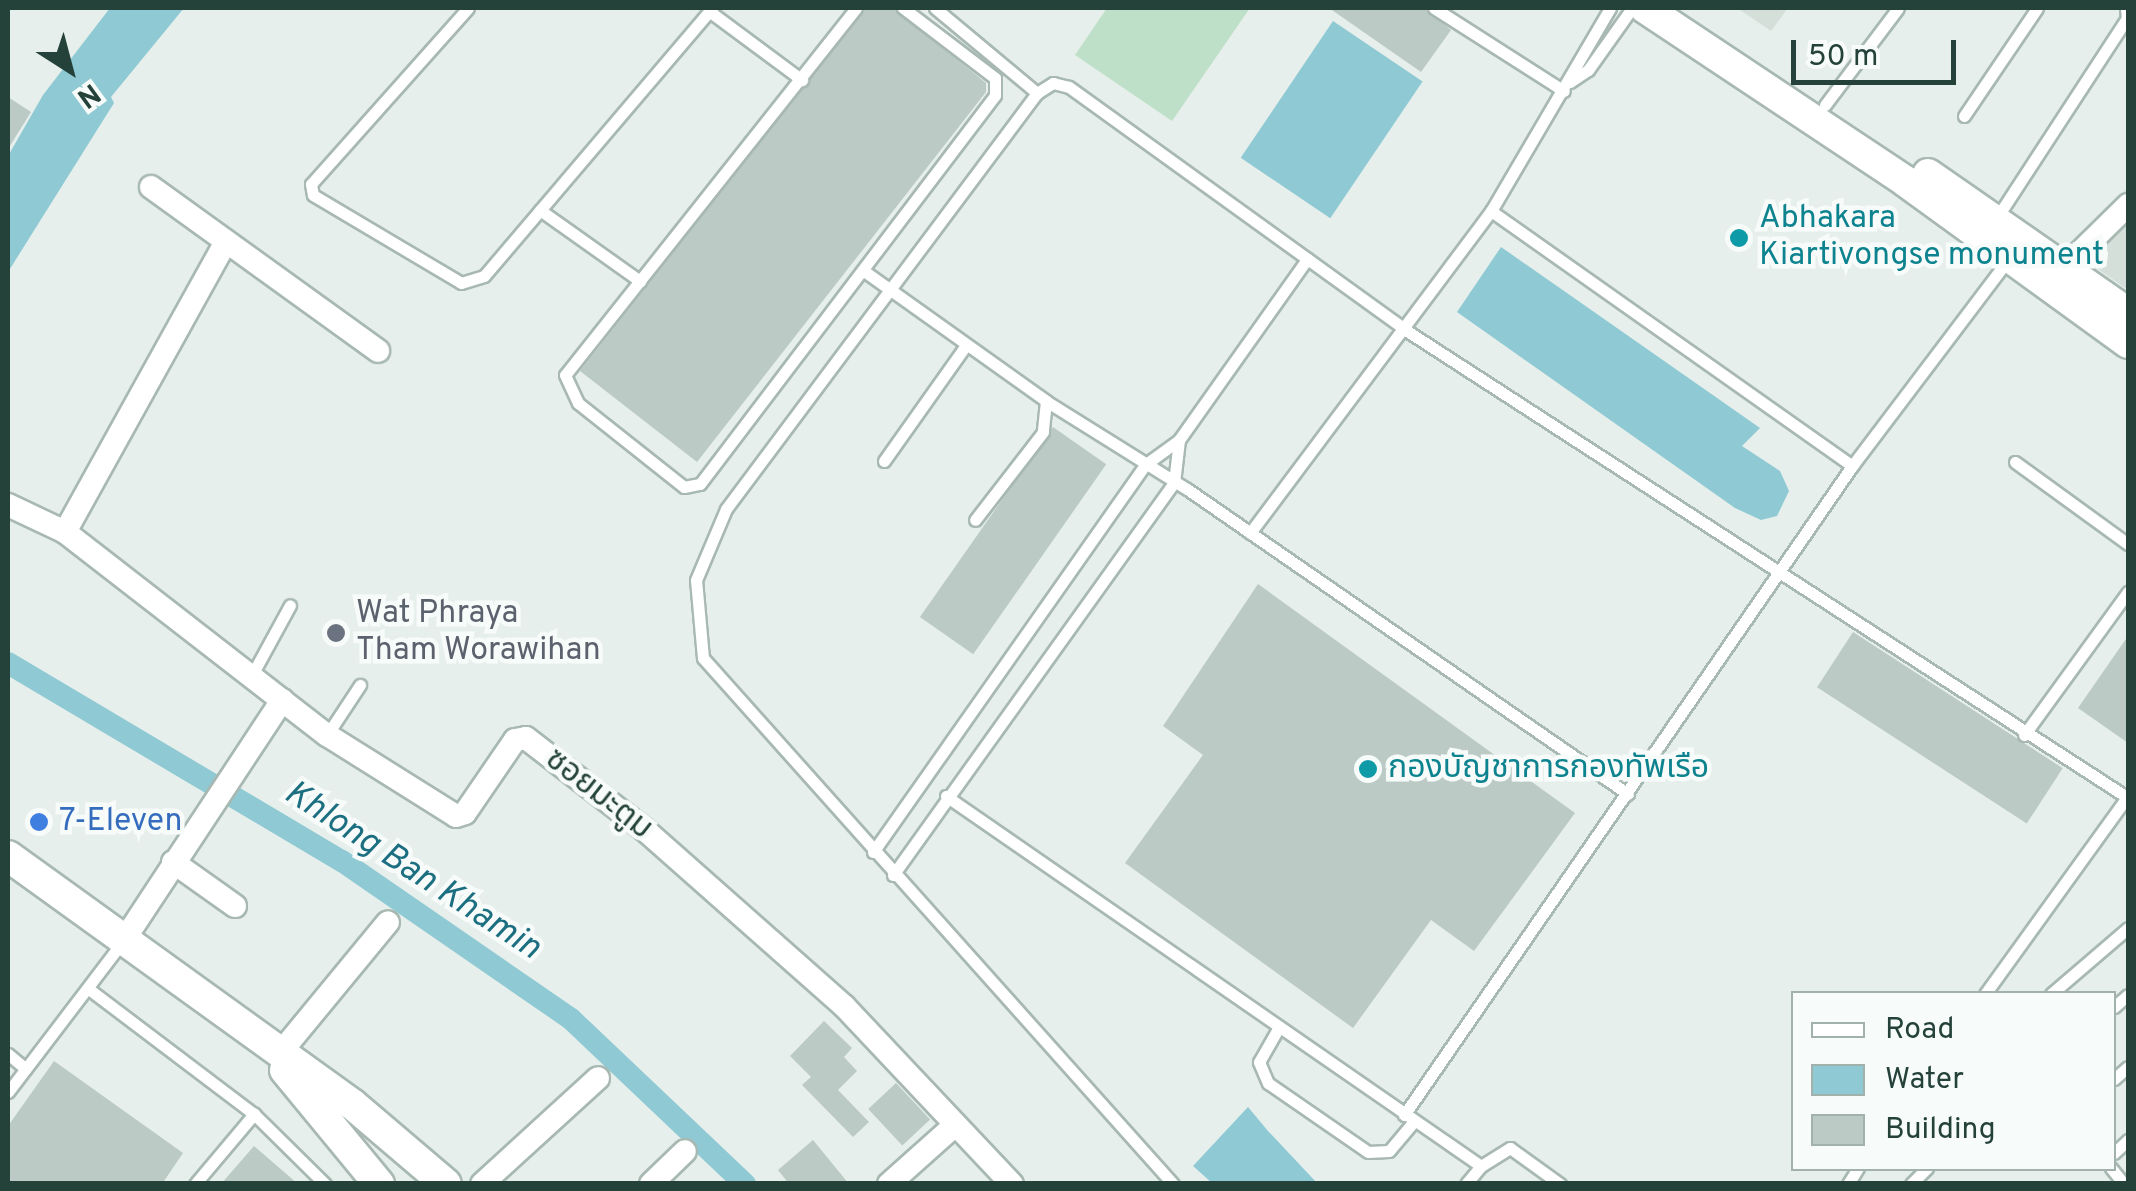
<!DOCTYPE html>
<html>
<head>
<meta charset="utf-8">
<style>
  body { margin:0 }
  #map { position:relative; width:2136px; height:1191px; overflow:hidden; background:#e6efeb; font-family:Overpass,"Noto Sans Thai",sans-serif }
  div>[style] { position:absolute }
  .built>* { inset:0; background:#d4dfda }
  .green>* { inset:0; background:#bfe0c8 }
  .water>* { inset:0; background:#8ec9d4; transform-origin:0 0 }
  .canal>* { height:22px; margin:-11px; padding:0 11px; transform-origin:11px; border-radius:11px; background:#8ec9d4 }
  .building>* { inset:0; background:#bbcac4; transform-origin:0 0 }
  .roads { filter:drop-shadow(2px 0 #a8b8b2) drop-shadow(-2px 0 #a8b8b2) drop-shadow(0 2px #a8b8b2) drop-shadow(0 -2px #a8b8b2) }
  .service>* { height:11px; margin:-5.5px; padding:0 5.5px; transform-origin:5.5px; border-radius:5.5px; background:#fff }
  .minor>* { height:22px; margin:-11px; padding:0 11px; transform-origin:11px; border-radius:11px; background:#fff }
  .secondary>* { height:30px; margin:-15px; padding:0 15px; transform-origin:15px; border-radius:15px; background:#fff }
  .dots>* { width:28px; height:28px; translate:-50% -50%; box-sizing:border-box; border:5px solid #f7fbf9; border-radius:50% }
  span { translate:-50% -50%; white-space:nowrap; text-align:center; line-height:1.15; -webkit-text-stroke:9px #f7fbf9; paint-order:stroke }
  .culture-label { font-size:32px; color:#0d838f }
  .left { translate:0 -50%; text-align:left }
  .worship-label { font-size:32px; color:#5b616d }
  .street-label { font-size:32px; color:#24423a }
  .shop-label { font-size:32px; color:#366cbe }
  .water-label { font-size:35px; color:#1c6f80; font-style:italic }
  .frame { position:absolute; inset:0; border:10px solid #24423a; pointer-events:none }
  .legend { position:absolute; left:1791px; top:991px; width:325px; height:180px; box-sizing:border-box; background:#f7fbf9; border:2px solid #a3b1ad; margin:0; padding:12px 18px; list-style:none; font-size:30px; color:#24423a }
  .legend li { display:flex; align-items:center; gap:20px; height:50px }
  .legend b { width:50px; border:2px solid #a3b1ad }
  .north { position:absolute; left:20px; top:20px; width:100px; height:100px; -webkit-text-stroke:8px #f7fbf9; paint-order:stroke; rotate:144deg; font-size:28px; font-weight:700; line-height:40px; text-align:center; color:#24423a }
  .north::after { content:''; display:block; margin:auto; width:35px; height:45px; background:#24423a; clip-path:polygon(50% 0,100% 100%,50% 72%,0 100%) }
  .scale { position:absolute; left:1791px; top:40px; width:165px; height:45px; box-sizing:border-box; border:5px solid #24423a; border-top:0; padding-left:12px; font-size:30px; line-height:35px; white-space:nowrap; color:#24423a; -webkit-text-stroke:8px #f7fbf9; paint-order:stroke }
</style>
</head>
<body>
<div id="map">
  <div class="built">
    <div style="clip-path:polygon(1737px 8px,1788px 8px,1771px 31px)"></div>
    <div style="clip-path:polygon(2128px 187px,2128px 290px,2069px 249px)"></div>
  </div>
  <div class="green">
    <div style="clip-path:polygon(1107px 8px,1250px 8px,1172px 121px,1075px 55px)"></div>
  </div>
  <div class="water">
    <div style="clip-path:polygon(110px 8px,184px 8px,111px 97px,114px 103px,8px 272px,8px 156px,43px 95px)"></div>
    <div style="left:1333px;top:21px;width:108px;height:165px;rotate:34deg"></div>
    <div style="clip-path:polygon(1501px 247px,1760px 428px,1742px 446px,1780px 471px,1789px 491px,1777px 516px,1761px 520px,1735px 508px,1457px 312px)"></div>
    <div style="clip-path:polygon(1248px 1107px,1268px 1131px,1317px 1183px,1212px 1183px,1193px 1166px)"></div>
  </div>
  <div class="canal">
    <div style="left:8px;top:663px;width:388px;rotate:30.7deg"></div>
    <div style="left:342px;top:861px;width:278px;rotate:34.6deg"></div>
    <div style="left:571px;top:1019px;width:240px;rotate:43.5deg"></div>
  </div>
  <div class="building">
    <div style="clip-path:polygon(865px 8px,894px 8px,986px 83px,986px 92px,697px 462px,580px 371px)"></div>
    <div style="clip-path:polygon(1329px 8px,1424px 8px,1451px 30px,1421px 72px)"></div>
    <div style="clip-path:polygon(8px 97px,31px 112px,8px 149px)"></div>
    <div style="left:1053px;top:427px;width:65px;height:232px;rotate:35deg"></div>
    <div style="clip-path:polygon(1258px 584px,1575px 813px,1474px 951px,1431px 920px,1353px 1028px,1125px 863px,1203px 755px,1163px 726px)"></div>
    <div style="left:1853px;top:632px;width:250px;height:66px;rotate:33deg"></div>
    <div style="clip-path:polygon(2128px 636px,2128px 743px,2078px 708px)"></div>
    <div style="clip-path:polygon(824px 1021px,852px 1048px,844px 1057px,857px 1071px,838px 1090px,869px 1122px,853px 1137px,802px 1085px,811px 1077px,790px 1056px)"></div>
    <div style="clip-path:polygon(54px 1061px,183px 1153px,162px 1184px,8px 1184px,8px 1126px)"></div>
    <div style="left:896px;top:1083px;width:50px;height:38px;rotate:47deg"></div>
    <div style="clip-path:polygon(813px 1140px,849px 1184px,789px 1184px,778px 1170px)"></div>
    <div style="clip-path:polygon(254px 1146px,298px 1184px,221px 1184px)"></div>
  </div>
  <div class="roads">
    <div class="service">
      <div style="left:468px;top:8px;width:236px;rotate:131.7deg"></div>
      <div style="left:311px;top:184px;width:11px;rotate:80deg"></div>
      <div style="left:313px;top:195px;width:172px;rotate:30.7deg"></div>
      <div style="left:461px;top:283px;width:24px;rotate:-17deg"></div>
      <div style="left:484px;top:276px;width:352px;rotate:-49.6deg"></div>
      <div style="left:856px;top:8px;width:468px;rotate:128.4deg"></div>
      <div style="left:565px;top:375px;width:31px;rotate:65deg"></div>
      <div style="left:578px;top:403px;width:135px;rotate:38.4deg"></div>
      <div style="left:684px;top:487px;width:16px;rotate:-11deg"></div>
      <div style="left:700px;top:484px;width:488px;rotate:-52.8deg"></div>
      <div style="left:995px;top:95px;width:17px;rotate:-90deg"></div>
      <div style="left:995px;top:78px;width:116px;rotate:-142.7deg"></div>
      <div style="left:935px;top:8px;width:133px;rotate:39.8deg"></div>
      <div style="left:1434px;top:8px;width:154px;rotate:32.6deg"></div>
      <div style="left:709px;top:11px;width:116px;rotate:36.6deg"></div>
      <div style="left:1570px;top:82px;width:22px;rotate:-34deg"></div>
      <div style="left:1588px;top:70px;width:76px;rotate:-54.6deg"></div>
      <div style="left:1825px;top:105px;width:121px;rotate:-53deg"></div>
      <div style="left:1964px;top:116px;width:130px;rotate:-55.9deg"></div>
      <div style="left:540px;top:210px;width:123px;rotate:35.4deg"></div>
      <div style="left:1491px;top:211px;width:442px;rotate:35.2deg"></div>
      <div style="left:1996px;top:219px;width:240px;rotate:-56.9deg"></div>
      <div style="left:2127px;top:18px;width:10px;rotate:-96deg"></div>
      <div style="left:864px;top:271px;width:224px;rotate:35.5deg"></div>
      <div style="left:1046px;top:401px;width:31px;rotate:96deg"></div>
      <div style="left:1043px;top:432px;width:111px;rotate:127.7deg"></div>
      <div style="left:1046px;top:401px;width:166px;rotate:32deg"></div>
      <div style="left:1187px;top:489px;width:536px;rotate:34.67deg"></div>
      <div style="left:884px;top:461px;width:142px;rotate:-54.7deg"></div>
      <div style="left:2015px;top:462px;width:140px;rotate:36deg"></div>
      <div style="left:1250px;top:533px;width:402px;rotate:-53.2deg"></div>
      <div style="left:1491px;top:211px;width:235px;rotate:-59.6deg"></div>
      <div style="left:253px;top:673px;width:77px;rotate:-61.4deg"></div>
      <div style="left:327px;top:735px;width:60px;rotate:-56.6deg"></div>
      <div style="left:2024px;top:735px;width:177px;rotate:-54deg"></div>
      <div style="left:946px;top:796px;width:650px;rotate:34.67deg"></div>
      <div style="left:1481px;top:1166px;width:23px;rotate:130deg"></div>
      <div style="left:873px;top:852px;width:474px;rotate:-54.9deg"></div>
      <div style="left:1146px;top:464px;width:41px;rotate:-36deg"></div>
      <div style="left:1179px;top:440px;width:222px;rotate:-54.7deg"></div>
      <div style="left:893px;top:875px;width:482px;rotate:-54.4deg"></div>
      <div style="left:1174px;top:483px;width:43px;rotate:-83.4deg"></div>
      <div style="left:90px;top:990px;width:206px;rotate:37.1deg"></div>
      <div style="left:254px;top:1114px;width:100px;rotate:44.6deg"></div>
      <div style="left:1985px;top:994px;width:244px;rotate:-54.2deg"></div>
      <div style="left:2051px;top:994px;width:101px;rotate:-40.6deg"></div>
      <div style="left:2114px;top:1007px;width:18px;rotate:-41deg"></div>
      <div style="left:1279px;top:1027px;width:40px;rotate:119.7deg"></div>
      <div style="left:1259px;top:1062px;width:23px;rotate:67deg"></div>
      <div style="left:1268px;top:1083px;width:121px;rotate:34.6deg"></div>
      <div style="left:1368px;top:1152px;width:21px;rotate:-3deg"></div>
      <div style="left:1389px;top:1151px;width:39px;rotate:-50deg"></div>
      <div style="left:8px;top:1054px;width:23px;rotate:40deg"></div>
      <div style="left:2114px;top:1079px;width:18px;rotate:-41deg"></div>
      <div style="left:8px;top:1092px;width:190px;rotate:-52.7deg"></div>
      <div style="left:1404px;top:1115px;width:789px;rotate:-55.38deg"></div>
      <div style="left:1852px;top:466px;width:262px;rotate:-52.9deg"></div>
      <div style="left:2114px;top:1153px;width:19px;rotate:-43deg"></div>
      <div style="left:1481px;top:1166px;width:34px;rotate:-32deg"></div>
      <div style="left:1510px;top:1148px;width:62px;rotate:35.8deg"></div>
      <div style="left:2111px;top:1168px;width:21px;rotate:51deg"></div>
      <div style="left:195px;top:1184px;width:92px;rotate:-49.9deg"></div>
      <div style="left:1173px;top:1184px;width:705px;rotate:-131.78deg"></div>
      <div style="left:703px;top:658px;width:78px;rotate:-95.1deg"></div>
      <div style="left:696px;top:580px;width:77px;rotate:-67.1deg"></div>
      <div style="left:726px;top:509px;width:519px;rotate:-53.22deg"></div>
      <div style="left:1037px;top:93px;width:19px;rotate:-32deg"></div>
      <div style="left:1053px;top:83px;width:16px;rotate:14deg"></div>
      <div style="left:1069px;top:87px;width:413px;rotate:35.8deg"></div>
      <div style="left:1404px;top:329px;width:863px;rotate:32.93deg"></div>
      <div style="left:1848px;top:1184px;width:19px;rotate:-58deg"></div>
      <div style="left:1911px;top:1184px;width:23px;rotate:-45deg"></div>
    </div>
    <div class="minor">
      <div style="left:151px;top:187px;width:280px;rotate:35.8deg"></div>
      <div style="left:2066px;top:266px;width:87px;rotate:-44.5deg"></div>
      <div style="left:8px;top:505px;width:63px;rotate:25.3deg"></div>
      <div style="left:65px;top:532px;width:331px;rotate:37.8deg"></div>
      <div style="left:327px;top:735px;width:152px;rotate:32.1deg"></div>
      <div style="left:456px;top:816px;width:9px;rotate:-18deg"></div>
      <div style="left:465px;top:813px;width:88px;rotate:-55.6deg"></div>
      <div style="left:515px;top:740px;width:11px;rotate:-10deg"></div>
      <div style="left:526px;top:738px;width:150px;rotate:37.7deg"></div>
      <div style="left:645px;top:830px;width:266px;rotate:41.5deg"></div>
      <div style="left:844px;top:1006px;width:245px;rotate:46.7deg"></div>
      <div style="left:65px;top:532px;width:332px;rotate:-61deg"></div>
      <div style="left:173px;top:862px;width:76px;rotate:35.4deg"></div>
      <div style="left:126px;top:937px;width:284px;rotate:-56.6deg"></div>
      <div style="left:281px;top:1052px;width:168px;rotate:-50.5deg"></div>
      <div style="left:482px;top:1184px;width:157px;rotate:-42.4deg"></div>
      <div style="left:651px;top:1184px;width:47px;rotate:-44.1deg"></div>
      <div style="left:889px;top:1184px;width:89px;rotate:-41.8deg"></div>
    </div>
    <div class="secondary">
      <div style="left:1645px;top:8px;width:312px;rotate:33.6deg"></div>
      <div style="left:1905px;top:181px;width:276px;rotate:36deg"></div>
      <div style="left:1928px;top:174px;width:244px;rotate:34.8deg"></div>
      <div style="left:8px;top:856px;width:424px;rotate:35.8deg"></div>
      <div style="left:352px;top:1104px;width:123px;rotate:40.4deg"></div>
      <div style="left:285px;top:1070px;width:148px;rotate:50.5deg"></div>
    </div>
  </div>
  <div class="dots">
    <div style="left:1739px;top:238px;background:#0f9aa8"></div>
    <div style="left:336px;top:633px;background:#6b7280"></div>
    <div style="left:1368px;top:769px;background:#0f9aa8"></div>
    <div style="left:39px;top:822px;background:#3f7fe0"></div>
  </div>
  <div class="culture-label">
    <span class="left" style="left:1759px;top:238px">Abhakara<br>Kiartivongse monument</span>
    <span class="left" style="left:1388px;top:769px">กองบัญชาการกองทัพเรือ</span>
  </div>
  <div class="worship-label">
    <span class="left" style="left:356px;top:633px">Wat Phraya<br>Tham Worawihan</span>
  </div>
  <div class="street-label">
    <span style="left:598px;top:795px;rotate:38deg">ซอยมะตูม</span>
  </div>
  <div class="shop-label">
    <span class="left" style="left:59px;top:822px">7-Eleven</span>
  </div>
  <div class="water-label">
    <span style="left:412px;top:871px;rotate:33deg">Khlong Ban Khamin</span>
  </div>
  <div class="frame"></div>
  <ul class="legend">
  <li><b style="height:12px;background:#fff"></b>Road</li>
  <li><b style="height:28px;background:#8ec9d4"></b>Water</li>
  <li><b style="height:28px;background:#bbcac4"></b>Building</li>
  </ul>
  <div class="north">N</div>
  <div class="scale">50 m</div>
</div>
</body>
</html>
